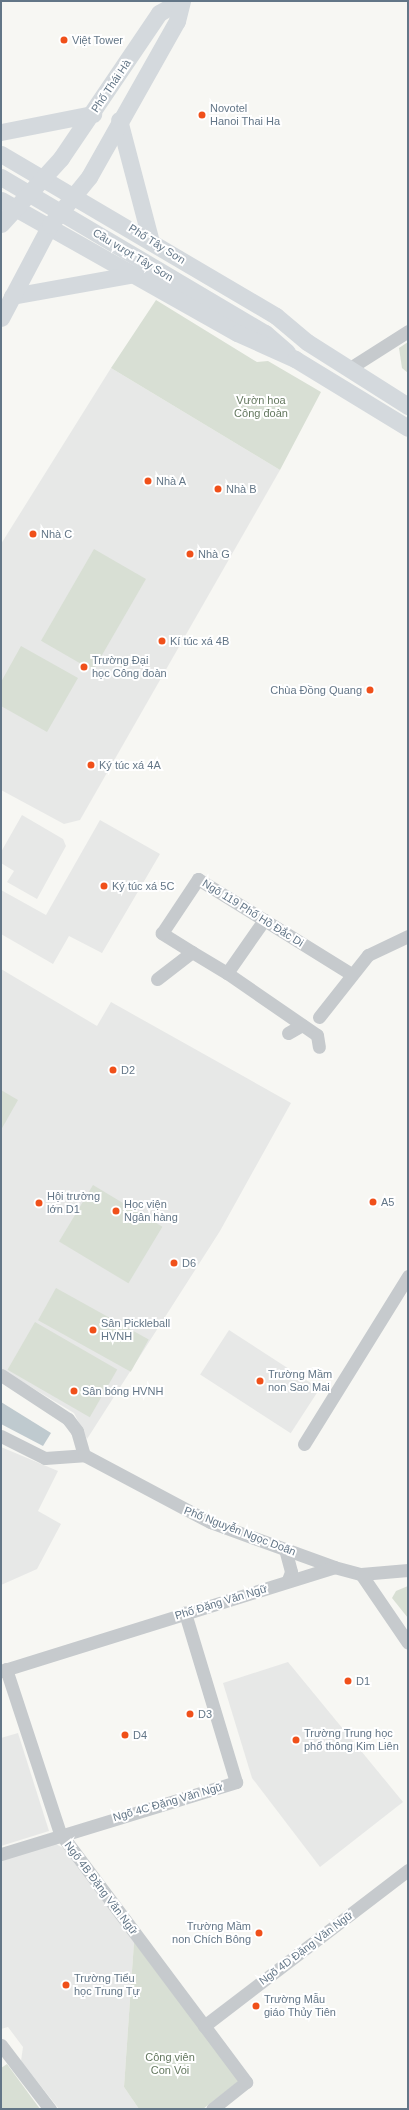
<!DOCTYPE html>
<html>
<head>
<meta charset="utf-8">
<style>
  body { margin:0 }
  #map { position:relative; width:409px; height:2110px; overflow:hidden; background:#f7f7f3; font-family:Helvetica,sans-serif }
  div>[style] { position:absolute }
  .built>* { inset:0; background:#e7e8e7; transform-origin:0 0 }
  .green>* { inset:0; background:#d8dfd4; transform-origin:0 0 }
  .water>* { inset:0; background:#bfcacf }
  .minor>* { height:13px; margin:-6.5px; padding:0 6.5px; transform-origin:6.5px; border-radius:6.5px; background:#c6cacd }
  .major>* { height:17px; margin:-8.5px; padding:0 8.5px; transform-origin:8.5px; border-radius:8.5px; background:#d4d9dd }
  .dots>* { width:11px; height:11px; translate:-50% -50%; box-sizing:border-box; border:2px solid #fff; border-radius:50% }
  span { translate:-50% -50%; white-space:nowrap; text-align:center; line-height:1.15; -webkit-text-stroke:4px #fff; paint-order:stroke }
  .poi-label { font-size:11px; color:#637687 }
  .left { translate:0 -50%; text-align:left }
  .right { translate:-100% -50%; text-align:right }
  .street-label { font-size:11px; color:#637687 }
  .park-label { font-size:11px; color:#64785f }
  .frame { position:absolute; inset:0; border:2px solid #637687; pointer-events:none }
</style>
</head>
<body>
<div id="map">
  <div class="built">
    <div style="clip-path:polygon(111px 368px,280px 470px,80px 820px,64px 824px,1px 790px,1px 544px)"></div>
    <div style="clip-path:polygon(22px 815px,63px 839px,66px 846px,37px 899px,7px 882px,14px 871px,1px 863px,1px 852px)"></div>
    <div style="clip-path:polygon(100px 820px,160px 854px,102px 953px,69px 936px,53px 964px,1px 934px,1px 890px,46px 915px)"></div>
    <div style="clip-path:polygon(1px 969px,97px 1026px,111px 1002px,291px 1103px,220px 1231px,87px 1439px,74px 1413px,1px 1369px)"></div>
    <div style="left:229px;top:1330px;width:108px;height:53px;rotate:33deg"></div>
    <div style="clip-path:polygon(1px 1447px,58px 1471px,38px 1511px,61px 1524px,37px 1569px,1px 1585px)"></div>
    <div style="clip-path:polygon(288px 1662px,403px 1802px,320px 1867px,252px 1778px,223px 1683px)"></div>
    <div style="clip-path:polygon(18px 1733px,49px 1831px,1px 1846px,1px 1738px)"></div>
    <div style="clip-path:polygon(51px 1841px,63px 1848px,134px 1942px,124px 2087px,139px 2109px,59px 2109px,21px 2061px,23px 2047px,8px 2027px,1px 2029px,1px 1859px)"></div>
  </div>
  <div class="green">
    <div style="clip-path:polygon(156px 300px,257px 362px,268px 361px,321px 392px,280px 470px,111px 368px)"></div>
    <div style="clip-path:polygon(408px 342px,408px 373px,402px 368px,399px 348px)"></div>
    <div style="left:94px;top:549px;width:60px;height:106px;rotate:30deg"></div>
    <div style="clip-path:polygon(21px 646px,78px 678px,47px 732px,1px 706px,1px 682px)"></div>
    <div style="clip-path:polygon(1px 1090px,18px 1100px,1px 1130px)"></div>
    <div style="left:93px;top:1185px;width:81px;height:66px;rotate:31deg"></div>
    <div style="left:56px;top:1288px;width:106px;height:37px;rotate:29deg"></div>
    <div style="left:35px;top:1322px;width:95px;height:55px;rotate:30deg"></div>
    <div style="clip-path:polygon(408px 1586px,408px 1618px,392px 1598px,396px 1591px)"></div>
    <div style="clip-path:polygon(134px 1942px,239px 2081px,203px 2109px,139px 2109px,124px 2087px)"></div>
    <div style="clip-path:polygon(7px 2064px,40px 2109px,1px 2109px,1px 2068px)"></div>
  </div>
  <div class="water">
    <div style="clip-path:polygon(1px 1402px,51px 1433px,43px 1446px,1px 1424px)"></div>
  </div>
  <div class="minor">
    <div style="left:350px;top:368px;width:69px;rotate:-32.5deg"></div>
    <div style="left:192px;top:952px;width:36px;rotate:-148deg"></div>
    <div style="left:162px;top:933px;width:65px;rotate:-56.3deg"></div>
    <div style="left:198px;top:879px;width:180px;rotate:31.8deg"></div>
    <div style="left:227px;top:973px;width:109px;rotate:34.6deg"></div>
    <div style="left:317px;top:1035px;width:12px;rotate:81deg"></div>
    <div style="left:157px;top:979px;width:44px;rotate:-37.6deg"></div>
    <div style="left:192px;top:952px;width:41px;rotate:31deg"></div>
    <div style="left:227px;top:973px;width:65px;rotate:-55.1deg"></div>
    <div style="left:319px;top:1017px;width:79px;rotate:-51.7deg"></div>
    <div style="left:368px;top:955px;width:44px;rotate:-25.4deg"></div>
    <div style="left:288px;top:1033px;width:16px;rotate:-30deg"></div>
    <div style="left:1px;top:1375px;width:80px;rotate:33.3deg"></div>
    <div style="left:68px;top:1419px;width:15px;rotate:53deg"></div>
    <div style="left:77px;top:1431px;width:25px;rotate:74deg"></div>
    <div style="left:1px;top:1436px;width:49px;rotate:26.6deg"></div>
    <div style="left:45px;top:1458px;width:39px;rotate:-4deg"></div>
    <div style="left:84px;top:1455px;width:143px;rotate:28deg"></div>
    <div style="left:210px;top:1522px;width:132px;rotate:19.9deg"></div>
    <div style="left:334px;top:1567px;width:28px;rotate:15deg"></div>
    <div style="left:361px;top:1574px;width:47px;rotate:-4.9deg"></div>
    <div style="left:304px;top:1444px;width:198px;rotate:-58.2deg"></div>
    <div style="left:285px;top:1549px;width:24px;rotate:75deg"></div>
    <div style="left:291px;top:1572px;width:9px;rotate:111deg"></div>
    <div style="left:361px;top:1574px;width:83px;rotate:55.7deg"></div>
    <div style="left:6px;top:1669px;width:173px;rotate:71.8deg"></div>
    <div style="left:60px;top:1833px;width:311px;rotate:53.2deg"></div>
    <div style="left:246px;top:2082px;width:43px;rotate:141.5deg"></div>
    <div style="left:1px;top:1671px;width:349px;rotate:-17.3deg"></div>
    <div style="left:1px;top:1854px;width:246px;rotate:-17deg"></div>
    <div style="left:236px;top:1782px;width:177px;rotate:-106.8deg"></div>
    <div style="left:204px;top:2026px;width:257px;rotate:-37.4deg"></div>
    <div style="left:1px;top:2045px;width:81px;rotate:52.6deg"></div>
  </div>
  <div class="major">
    <div style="left:119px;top:120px;width:126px;rotate:75.3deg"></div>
    <div style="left:1px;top:132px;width:94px;rotate:-11.1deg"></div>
    <div style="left:1px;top:154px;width:319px;rotate:30.5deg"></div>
    <div style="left:276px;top:316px;width:40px;rotate:40deg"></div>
    <div style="left:307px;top:342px;width:120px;rotate:32.4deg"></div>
    <div style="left:1px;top:177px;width:307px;rotate:30.6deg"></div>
    <div style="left:265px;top:333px;width:29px;rotate:41deg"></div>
    <div style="left:1px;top:200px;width:271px;rotate:29.4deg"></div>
    <div style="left:237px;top:333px;width:64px;rotate:24.1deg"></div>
    <div style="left:295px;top:359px;width:132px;rotate:31.4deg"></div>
    <div style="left:1px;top:224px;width:89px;rotate:-47.7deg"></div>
    <div style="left:61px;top:158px;width:175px;rotate:-55.9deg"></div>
    <div style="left:159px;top:13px;width:25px;rotate:-29deg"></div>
    <div style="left:12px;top:296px;width:124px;rotate:-10.2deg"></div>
    <div style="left:1px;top:318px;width:105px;rotate:-62.2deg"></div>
    <div style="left:50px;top:225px;width:62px;rotate:-50.9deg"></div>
    <div style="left:89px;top:177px;width:179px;rotate:-60.6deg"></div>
    <div style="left:177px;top:21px;width:21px;rotate:-76deg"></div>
  </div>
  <div class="dots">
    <div style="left:64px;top:40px;background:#f0501a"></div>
    <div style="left:202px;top:115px;background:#f0501a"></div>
    <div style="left:148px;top:481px;background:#f0501a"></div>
    <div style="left:218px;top:489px;background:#f0501a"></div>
    <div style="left:33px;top:534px;background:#f0501a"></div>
    <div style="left:190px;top:554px;background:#f0501a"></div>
    <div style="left:162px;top:641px;background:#f0501a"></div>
    <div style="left:84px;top:667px;background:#f0501a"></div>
    <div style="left:370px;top:690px;background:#f0501a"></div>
    <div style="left:91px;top:765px;background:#f0501a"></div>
    <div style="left:104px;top:886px;background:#f0501a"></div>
    <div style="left:113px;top:1070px;background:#f0501a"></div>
    <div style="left:373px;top:1202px;background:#f0501a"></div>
    <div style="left:39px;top:1203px;background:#f0501a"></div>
    <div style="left:116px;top:1211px;background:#f0501a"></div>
    <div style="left:174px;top:1263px;background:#f0501a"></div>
    <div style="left:93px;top:1330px;background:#f0501a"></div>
    <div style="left:260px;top:1381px;background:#f0501a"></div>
    <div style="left:74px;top:1391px;background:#f0501a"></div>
    <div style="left:348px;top:1681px;background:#f0501a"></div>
    <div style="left:190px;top:1714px;background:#f0501a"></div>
    <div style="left:125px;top:1735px;background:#f0501a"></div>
    <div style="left:296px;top:1740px;background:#f0501a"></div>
    <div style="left:259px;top:1933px;background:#f0501a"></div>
    <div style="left:66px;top:1985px;background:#f0501a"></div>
    <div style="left:256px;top:2006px;background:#f0501a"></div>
  </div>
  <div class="poi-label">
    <span class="left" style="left:72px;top:40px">Việt Tower</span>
    <span class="left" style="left:210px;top:115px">Novotel<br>Hanoi Thai Ha</span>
    <span class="left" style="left:156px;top:481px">Nhà A</span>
    <span class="left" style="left:226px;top:489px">Nhà B</span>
    <span class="left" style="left:41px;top:534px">Nhà C</span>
    <span class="left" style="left:198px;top:554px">Nhà G</span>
    <span class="left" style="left:170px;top:641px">Kí túc xá 4B</span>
    <span class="left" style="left:92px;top:667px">Trường Đại<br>học Công đoàn</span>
    <span class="right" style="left:362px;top:690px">Chùa Đồng Quang</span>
    <span class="left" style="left:99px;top:765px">Ký túc xá 4A</span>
    <span class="left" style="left:112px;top:886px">Ký túc xá 5C</span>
    <span class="left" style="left:121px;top:1070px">D2</span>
    <span class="left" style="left:47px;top:1203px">Hội trường<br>lớn D1</span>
    <span class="left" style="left:381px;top:1202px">A5</span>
    <span class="left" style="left:124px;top:1211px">Học viện<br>Ngân hàng</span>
    <span class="left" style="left:182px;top:1263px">D6</span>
    <span class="left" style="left:101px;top:1330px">Sân Pickleball<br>HVNH</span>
    <span class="left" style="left:268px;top:1381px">Trường Mầm<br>non Sao Mai</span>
    <span class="left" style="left:82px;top:1391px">Sân bóng HVNH</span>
    <span class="left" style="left:356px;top:1681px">D1</span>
    <span class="left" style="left:198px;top:1714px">D3</span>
    <span class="left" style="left:304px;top:1740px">Trường Trung học<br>phổ thông Kim Liên</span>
    <span class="left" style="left:133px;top:1735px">D4</span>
    <span class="right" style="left:251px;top:1933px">Trường Mầm<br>non Chích Bông</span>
    <span class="left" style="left:74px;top:1985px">Trường Tiểu<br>học Trung Tự</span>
    <span class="left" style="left:264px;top:2006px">Trường Mẫu<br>giáo Thủy Tiên</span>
  </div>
  <div class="street-label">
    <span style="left:111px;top:86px;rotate:-56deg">Phố Thái Hà</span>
    <span style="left:157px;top:244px;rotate:32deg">Phố Tây Sơn</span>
    <span style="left:133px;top:255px;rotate:31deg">Cầu vượt Tây Sơn</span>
    <span style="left:253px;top:913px;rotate:32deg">Ngõ 119 Phố Hồ Đắc Di</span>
    <span style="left:240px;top:1531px;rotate:21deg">Phố Nguyễn Ngọc Doãn</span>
    <span style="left:221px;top:1602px;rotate:-17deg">Phố Đặng Văn Ngữ</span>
    <span style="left:168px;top:1802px;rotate:-16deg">Ngõ 4C Đặng Văn Ngữ</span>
    <span style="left:101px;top:1888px;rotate:53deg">Ngõ 4B Đặng Văn Ngữ</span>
    <span style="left:306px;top:1948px;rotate:-37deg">Ngõ 4D Đặng Văn Ngữ</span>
  </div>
  <div class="park-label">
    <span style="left:261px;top:407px">Vườn hoa<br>Công đoàn</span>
    <span style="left:170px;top:2064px">Công viên<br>Con Voi</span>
  </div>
  <div class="frame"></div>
</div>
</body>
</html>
